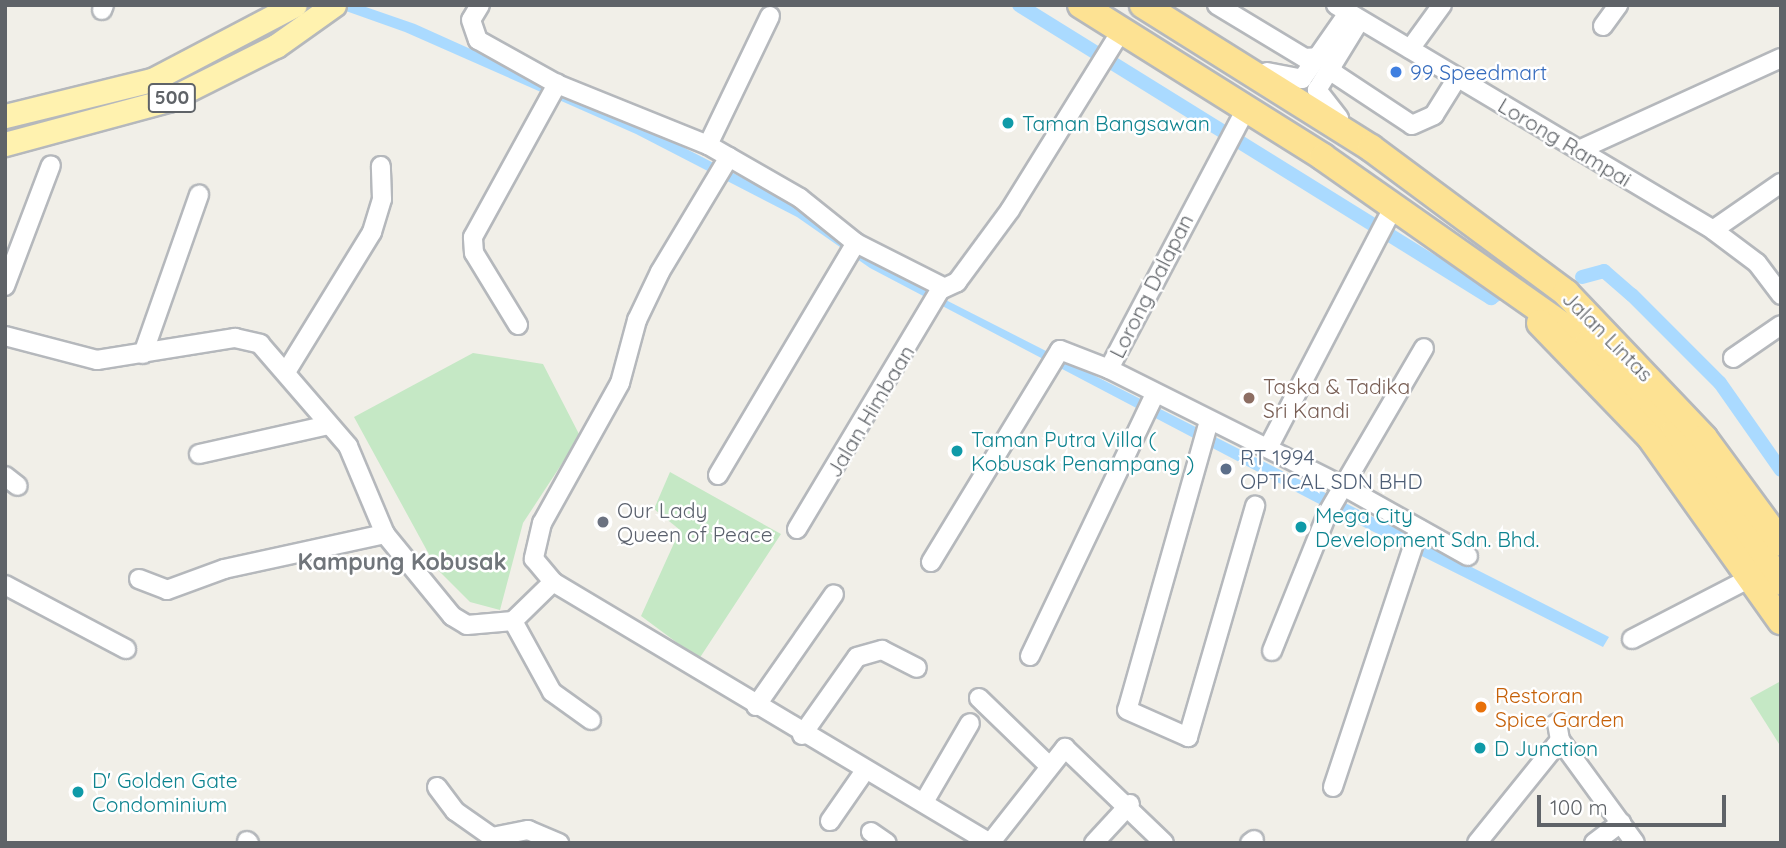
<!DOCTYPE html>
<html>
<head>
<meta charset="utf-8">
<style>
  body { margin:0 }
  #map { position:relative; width:1786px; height:848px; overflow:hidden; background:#f1efe8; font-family:Quicksand,sans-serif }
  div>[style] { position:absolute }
  .green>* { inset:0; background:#c5e8c5 }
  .water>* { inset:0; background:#aadaff }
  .canal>* { height:14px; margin:-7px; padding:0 7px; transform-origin:7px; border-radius:7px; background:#aadaff }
  .roads { filter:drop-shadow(2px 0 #b5b8bc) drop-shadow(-2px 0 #b5b8bc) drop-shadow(0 2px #b5b8bc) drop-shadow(0 -2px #b5b8bc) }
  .minor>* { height:18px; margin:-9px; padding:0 9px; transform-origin:9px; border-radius:9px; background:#fff }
  .major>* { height:23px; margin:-11.5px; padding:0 11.5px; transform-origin:11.5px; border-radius:11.5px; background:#fff2af }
  .highway>* { height:26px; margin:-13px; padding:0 13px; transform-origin:13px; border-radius:13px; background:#fde293 }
  .dots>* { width:19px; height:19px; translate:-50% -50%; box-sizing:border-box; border:4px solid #fff; border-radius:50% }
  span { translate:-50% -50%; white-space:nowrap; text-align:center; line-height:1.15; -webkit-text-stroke:5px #fff; paint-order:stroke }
  .shield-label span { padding:2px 5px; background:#fff; border:2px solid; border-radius:5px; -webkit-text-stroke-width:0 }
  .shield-label { font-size:19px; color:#5f6368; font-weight:700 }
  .shop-label { font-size:21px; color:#366cbe }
  .left { translate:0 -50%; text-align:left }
  .culture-label { font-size:21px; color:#0d838f }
  .street-label { font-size:21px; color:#5f6368 }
  .education-label { font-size:21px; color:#785e54 }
  .service-label { font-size:21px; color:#4e5e75 }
  .worship-label { font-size:21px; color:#5b616d }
  .food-label { font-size:21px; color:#c56008 }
  .neighbourhood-label { font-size:23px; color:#70757a; font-weight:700 }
  .frame { position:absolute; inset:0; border:7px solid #5f6368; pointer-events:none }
  .scale { position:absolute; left:1537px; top:795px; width:189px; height:32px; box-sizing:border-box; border:4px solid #5f6368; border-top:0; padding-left:9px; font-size:21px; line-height:24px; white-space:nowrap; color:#5f6368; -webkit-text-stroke:5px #fff; paint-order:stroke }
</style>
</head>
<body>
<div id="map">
  <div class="green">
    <div style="clip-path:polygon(473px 353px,543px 364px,580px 436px,523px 523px,500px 610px,470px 602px,437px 569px,354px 417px)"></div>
    <div style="clip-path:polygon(670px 472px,781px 534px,699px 659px,641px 616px,680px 530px,654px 509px)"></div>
    <div style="clip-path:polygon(1781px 681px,1781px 747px,1750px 698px)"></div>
  </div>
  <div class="water">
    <div style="clip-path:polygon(329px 5px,360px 5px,415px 24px,646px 128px,803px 209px,936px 295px,1609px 637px,1603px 647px,1342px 516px,870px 268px,797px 217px,636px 134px,405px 32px)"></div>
  </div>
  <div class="canal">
    <div style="left:1019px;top:5px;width:556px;rotate:31.83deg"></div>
    <div style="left:1491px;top:298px;width:7px;rotate:-34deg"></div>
    <div style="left:1582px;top:277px;width:23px;rotate:-15deg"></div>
    <div style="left:1604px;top:271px;width:37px;rotate:41deg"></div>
    <div style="left:1632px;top:295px;width:124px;rotate:45deg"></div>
    <div style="left:1720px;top:383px;width:106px;rotate:55deg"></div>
  </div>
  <div class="roads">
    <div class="minor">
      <div style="left:480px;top:5px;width:17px;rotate:121deg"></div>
      <div style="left:471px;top:20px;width:21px;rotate:71deg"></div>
      <div style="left:478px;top:40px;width:90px;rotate:29.1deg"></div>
      <div style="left:557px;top:84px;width:163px;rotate:22deg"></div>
      <div style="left:1217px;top:5px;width:103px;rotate:31.1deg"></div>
      <div style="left:1305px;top:58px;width:15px;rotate:-4deg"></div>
      <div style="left:1336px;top:5px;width:439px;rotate:30.8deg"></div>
      <div style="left:1713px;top:230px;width:55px;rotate:36.9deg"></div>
      <div style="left:1757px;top:263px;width:40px;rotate:53deg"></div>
      <div style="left:102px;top:10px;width:5px;rotate:-68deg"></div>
      <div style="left:770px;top:16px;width:143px;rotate:115.7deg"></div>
      <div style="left:708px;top:145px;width:106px;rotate:29.9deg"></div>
      <div style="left:800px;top:198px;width:72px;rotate:38.8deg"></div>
      <div style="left:856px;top:243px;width:97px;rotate:26.8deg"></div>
      <div style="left:1603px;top:26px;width:26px;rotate:-54deg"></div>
      <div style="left:1410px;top:49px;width:54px;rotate:-54deg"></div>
      <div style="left:1330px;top:65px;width:10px;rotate:61deg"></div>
      <div style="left:1335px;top:74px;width:92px;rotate:33.5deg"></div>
      <div style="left:1412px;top:125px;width:24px;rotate:-24deg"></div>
      <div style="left:1434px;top:115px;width:44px;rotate:-58.1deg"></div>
      <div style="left:1267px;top:72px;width:36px;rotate:11deg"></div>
      <div style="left:1302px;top:79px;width:80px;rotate:-55.1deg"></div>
      <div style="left:1247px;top:107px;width:296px;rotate:117.8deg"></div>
      <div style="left:1109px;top:369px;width:264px;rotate:26.6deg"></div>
      <div style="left:1345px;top:487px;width:141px;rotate:29.3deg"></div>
      <div style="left:1339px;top:118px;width:36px;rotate:-128deg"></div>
      <div style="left:1317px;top:90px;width:82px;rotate:-58.4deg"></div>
      <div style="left:1579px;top:150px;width:222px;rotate:-24.5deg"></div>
      <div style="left:729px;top:157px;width:134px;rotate:121deg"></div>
      <div style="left:660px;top:272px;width:53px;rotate:115.6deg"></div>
      <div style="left:637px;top:320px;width:65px;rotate:105.1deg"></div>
      <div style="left:620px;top:383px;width:160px;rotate:119.1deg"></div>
      <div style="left:542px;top:523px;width:37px;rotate:103deg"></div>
      <div style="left:534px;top:559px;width:30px;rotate:50deg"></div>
      <div style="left:553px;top:582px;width:509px;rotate:30.85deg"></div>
      <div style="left:1713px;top:230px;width:83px;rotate:-34.7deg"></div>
      <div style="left:5px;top:286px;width:129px;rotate:-69.2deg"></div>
      <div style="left:518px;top:325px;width:84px;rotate:-121.4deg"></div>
      <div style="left:474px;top:253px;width:16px;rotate:-94deg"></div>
      <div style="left:473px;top:237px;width:175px;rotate:-61.2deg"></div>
      <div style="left:5px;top:336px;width:95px;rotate:14.6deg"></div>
      <div style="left:97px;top:360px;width:140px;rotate:-9.1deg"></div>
      <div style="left:235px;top:338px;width:26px;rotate:13deg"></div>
      <div style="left:260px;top:344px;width:135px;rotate:49.2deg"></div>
      <div style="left:348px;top:446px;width:95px;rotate:67.2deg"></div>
      <div style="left:385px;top:534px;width:106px;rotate:50.7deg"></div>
      <div style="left:452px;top:616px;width:17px;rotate:31deg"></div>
      <div style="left:467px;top:625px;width:46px;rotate:-5deg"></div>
      <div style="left:513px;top:621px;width:56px;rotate:-44.3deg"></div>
      <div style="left:143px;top:354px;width:169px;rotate:-70.6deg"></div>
      <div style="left:1733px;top:358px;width:58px;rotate:-34.5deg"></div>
      <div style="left:286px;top:372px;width:164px;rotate:-58.4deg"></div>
      <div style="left:372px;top:232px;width:34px;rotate:-73deg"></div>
      <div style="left:382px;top:199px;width:33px;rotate:-92deg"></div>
      <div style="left:1209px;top:421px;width:300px;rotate:105.8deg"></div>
      <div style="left:1127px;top:710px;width:67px;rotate:23.9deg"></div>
      <div style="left:1188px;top:737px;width:241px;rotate:-73.8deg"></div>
      <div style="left:1268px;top:448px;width:273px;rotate:-62.5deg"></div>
      <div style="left:199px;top:454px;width:133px;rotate:-12.6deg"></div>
      <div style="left:718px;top:475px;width:270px;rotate:-59.3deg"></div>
      <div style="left:5px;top:476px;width:16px;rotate:38deg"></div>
      <div style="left:797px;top:529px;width:279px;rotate:-59.1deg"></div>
      <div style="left:940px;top:290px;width:19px;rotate:-25deg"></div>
      <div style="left:957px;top:282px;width:89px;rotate:-53.6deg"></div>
      <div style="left:1010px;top:210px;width:211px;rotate:-58.2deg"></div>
      <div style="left:931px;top:562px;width:248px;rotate:-58.7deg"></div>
      <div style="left:1060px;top:350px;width:53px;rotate:21.2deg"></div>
      <div style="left:139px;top:579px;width:30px;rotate:21deg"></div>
      <div style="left:167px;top:590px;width:61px;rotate:-20.2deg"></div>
      <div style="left:224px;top:569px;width:165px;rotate:-12.3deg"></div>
      <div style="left:5px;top:585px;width:137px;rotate:27.9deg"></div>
      <div style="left:513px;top:621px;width:81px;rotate:61.2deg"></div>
      <div style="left:552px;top:692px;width:48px;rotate:35.7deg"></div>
      <div style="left:1632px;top:639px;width:135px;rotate:-27.3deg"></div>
      <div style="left:1272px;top:651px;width:148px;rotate:-68.1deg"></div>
      <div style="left:1327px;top:514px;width:192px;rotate:-59.7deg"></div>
      <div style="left:1030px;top:656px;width:290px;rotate:-64.5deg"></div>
      <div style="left:979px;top:698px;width:95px;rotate:44.1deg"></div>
      <div style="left:756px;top:706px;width:136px;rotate:-55.1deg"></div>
      <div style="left:1557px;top:723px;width:17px;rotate:80deg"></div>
      <div style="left:1560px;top:740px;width:127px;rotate:53.9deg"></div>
      <div style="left:802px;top:735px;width:95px;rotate:-54.8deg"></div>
      <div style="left:857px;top:657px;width:26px;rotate:-16deg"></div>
      <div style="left:882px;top:650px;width:39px;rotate:27deg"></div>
      <div style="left:437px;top:787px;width:30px;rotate:53deg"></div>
      <div style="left:455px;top:811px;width:45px;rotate:35.1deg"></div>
      <div style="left:492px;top:837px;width:37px;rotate:-11deg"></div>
      <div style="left:528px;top:830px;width:34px;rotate:23deg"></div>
      <div style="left:1333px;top:787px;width:272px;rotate:-71.6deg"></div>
      <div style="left:924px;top:802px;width:91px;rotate:-59.8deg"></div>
      <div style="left:830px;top:821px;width:60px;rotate:-55.2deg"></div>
      <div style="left:871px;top:832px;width:19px;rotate:35deg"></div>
      <div style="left:247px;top:841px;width:3px;rotate:45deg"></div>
      <div style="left:991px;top:842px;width:120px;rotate:-51.8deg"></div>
      <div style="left:1065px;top:748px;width:137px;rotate:43.8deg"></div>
      <div style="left:1094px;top:843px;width:53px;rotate:-47.3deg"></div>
      <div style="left:1250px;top:843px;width:5px;rotate:-37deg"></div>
      <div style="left:1477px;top:843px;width:132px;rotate:-51.1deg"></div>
      <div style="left:1594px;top:843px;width:34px;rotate:-37deg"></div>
    </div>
    <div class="major">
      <div style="left:5px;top:116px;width:151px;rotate:-13.8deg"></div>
      <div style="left:152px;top:80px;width:161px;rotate:-27.7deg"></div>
      <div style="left:5px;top:144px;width:169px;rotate:-15.1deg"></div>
      <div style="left:168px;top:100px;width:121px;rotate:-26.6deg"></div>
      <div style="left:276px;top:46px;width:71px;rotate:-35.3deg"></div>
    </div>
    <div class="highway">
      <div style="left:1081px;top:5px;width:286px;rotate:32.1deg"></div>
      <div style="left:1323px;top:157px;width:324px;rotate:35.1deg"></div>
      <div style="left:1588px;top:343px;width:124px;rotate:46.3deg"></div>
      <div style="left:1674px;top:433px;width:183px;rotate:54.3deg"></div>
      <div style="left:1143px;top:5px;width:269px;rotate:32.1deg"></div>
      <div style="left:1371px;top:148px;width:243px;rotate:36.6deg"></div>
      <div style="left:1566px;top:293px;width:200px;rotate:46.4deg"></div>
      <div style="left:1704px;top:438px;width:130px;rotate:53.7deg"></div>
      <div style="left:1540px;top:323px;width:158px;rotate:46deg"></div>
      <div style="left:1650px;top:437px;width:226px;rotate:54.6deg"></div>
    </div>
  </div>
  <div class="dots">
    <div style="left:1396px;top:72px;background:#3f7fe0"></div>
    <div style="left:1008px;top:123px;background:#0f9aa8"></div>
    <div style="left:1249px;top:398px;background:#8d6e63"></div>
    <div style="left:957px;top:451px;background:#0f9aa8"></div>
    <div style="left:1226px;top:469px;background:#5c6f8a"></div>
    <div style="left:603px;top:522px;background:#6b7280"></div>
    <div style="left:1301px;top:527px;background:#0f9aa8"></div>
    <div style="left:1481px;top:707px;background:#e8710a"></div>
    <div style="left:1480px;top:748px;background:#0f9aa8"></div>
    <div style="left:78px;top:792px;background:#0f9aa8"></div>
  </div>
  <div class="shield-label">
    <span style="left:172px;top:98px">500</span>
  </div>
  <div class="shop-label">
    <span class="left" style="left:1410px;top:72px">99 Speedmart</span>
  </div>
  <div class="culture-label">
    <span class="left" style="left:1022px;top:123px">Taman Bangsawan</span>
    <span class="left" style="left:971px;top:451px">Taman Putra Villa (<br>Kobusak Penampang )</span>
    <span class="left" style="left:1315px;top:527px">Mega City<br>Development Sdn. Bhd.</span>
    <span class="left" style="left:1494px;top:748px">D Junction</span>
    <span class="left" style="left:92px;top:792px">D' Golden Gate<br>Condominium</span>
  </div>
  <div class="street-label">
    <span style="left:1565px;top:142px;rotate:31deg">Lorong Rampai</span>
    <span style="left:1151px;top:286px;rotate:-63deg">Lorong Dalapan</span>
    <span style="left:1608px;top:336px;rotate:45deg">Jalan Lintas</span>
    <span style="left:870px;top:411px;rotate:-59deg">Jalan Himbaan</span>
  </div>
  <div class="education-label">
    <span class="left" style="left:1263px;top:398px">Taska &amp; Tadika<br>Sri Kandi</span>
  </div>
  <div class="service-label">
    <span class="left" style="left:1240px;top:469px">RT 1994<br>OPTICAL SDN BHD</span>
  </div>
  <div class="worship-label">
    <span class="left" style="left:617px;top:522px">Our Lady<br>Queen of Peace</span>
  </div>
  <div class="food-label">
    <span class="left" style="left:1495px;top:707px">Restoran<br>Spice Garden</span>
  </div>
  <div class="neighbourhood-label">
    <span style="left:402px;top:562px">Kampung Kobusak</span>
  </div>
  <div class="frame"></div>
  <div class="scale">100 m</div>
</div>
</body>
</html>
